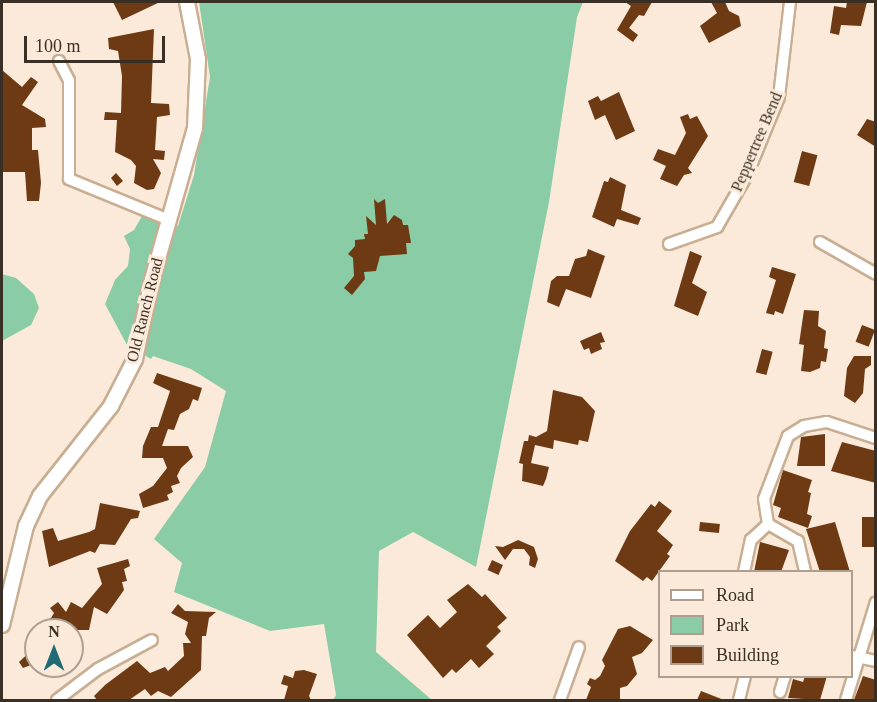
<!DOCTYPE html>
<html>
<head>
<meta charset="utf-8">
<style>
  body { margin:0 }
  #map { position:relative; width:877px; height:702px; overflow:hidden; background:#fbead9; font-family:"Times New Roman",serif }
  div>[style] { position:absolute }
  .green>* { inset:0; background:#8acca5 }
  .building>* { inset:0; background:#6e3a14; transform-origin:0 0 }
  .roads { filter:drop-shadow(2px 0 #c8ae92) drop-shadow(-2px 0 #c8ae92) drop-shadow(0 2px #c8ae92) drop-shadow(0 -2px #c8ae92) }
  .minor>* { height:10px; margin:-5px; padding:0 5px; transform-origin:5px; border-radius:5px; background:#fff }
  .tertiary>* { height:14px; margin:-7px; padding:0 7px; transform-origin:7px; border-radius:7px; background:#fff }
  span { translate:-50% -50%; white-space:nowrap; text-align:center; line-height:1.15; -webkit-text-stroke:6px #fbead9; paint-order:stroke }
  .street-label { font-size:16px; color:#3a2f24 }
  .frame { position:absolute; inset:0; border:3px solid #3a2f24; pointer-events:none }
  .legend { position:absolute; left:658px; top:570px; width:195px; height:108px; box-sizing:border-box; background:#fbead9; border:2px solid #ae9f91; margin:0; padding:8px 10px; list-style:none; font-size:18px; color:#3a2f24 }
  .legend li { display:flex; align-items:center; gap:12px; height:30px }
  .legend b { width:30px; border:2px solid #ae9f91 }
  .north { position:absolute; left:24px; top:618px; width:60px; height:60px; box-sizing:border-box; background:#fbead9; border:2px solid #ae9f91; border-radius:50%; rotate:0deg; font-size:16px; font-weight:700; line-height:24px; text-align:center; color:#3a2f24 }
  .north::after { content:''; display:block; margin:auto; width:21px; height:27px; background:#206a74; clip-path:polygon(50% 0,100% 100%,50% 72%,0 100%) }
  .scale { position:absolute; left:24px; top:36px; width:141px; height:27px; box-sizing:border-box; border:3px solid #3a2f24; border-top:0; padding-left:8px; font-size:18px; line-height:21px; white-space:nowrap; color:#3a2f24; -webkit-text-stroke:4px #fbead9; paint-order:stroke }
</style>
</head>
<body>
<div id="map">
  <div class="green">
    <div style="clip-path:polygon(199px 2px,583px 2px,577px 17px,549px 202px,476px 567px,413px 532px,379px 551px,376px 652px,432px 700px,333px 700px,336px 695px,324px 624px,270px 631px,174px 592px,182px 563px,154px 539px,205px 467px,226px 391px,191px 369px,153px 356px,151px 359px,127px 345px,105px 304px,115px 280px,128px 266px,130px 249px,124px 236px,134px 230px,142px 216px,178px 226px,194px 175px,210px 77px)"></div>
    <div style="clip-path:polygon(2px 274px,16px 278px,34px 294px,39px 308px,31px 325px,2px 341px)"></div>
  </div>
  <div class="building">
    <div style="clip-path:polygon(113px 2px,160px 2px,122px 20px)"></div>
    <div style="clip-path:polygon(625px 2px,652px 2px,644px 16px,639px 15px,629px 28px,638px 35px,633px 42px,617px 30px,631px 6px)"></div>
    <div style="clip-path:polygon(711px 2px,725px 2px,729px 11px,739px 16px,741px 26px,709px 43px,700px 26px,717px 13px)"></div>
    <div style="clip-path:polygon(847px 2px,867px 2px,861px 26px,841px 25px,839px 35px,830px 33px,834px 6px,846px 8px)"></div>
    <div style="clip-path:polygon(154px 29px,151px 103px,169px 104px,170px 115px,157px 117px,155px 150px,165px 151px,164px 160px,153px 159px,161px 173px,154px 189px,147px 190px,134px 183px,136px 166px,131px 160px,115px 152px,117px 120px,104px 120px,105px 112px,121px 113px,122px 76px,118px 51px,109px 49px,108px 38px)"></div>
    <div style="clip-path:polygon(2px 70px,22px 87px,31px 77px,38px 82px,22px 105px,45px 119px,46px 127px,32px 128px,32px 150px,38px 150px,41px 183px,39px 201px,27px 201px,25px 172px,2px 172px)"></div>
    <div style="clip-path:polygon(619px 92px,635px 131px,616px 140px,605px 115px,595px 120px,588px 101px,598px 96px,601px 101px)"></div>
    <div style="clip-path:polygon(688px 114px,690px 119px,697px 116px,708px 136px,688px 168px,692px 173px,684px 175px,677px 186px,660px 179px,666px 166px,653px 160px,658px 149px,675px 155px,686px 133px,680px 117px)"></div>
    <div style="clip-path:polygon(867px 119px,876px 122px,876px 147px,857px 135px)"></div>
    <div style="left:802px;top:151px;width:16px;height:32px;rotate:15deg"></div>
    <div style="clip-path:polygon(116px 173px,123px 181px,117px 186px,111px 178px)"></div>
    <div style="clip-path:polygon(610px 177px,626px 185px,621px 210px,641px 218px,638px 225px,617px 219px,614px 227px,592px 217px,604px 181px,608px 182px)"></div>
    <div style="clip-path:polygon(374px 199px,378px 203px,385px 199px,387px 224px,394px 215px,402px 220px,403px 225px,408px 225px,411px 243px,406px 243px,407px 254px,380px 256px,376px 271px,364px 272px,365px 279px,352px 295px,344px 288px,354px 276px,353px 258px,348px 254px,355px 246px,355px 240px,365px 239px,364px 234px,368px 234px,366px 216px,376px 225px)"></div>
    <div style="clip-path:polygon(588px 249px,605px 256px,591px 298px,566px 289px,559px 307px,547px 302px,551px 281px,557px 276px,569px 276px,575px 259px,586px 256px)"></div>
    <div style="clip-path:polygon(690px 251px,702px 256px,692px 283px,707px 292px,698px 316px,674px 306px)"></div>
    <div style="clip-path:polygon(772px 267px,796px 274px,783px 314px,775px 311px,774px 315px,766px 313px,776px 280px,769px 277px)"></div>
    <div style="clip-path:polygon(804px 310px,819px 311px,818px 326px,826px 331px,824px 348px,828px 349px,826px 362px,821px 361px,820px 368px,810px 372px,801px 371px,804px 345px,799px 344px)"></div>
    <div style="left:862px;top:325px;width:14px;height:18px;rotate:21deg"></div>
    <div style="clip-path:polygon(601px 332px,605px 342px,600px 343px,602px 349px,591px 354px,589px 348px,584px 350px,580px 341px)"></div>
    <div style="left:762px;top:349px;width:11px;height:24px;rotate:15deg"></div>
    <div style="clip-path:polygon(854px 356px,871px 356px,871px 365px,865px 369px,863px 393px,855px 403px,844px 396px,847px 368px)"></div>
    <div style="clip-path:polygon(157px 373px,202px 388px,198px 401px,193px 399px,189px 409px,180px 414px,174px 430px,168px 429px,162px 446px,188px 446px,193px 457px,181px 468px,177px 476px,180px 483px,171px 486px,173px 492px,167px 495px,169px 500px,143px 508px,139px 494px,153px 486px,167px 468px,163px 458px,142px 458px,143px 446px,151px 427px,158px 427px,170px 391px,153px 383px)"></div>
    <div style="clip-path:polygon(553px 390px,582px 397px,595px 411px,588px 442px,579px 440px,578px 445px,554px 440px,553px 449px,535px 445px,531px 463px,549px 467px,546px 479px,543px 486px,522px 481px,523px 464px,519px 463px,524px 441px,528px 441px,529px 435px,536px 437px,547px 431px)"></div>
    <div style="clip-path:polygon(825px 434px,825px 466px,797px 466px,801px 437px)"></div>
    <div style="clip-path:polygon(842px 442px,876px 451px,876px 483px,831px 471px)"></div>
    <div style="clip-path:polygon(783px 470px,812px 480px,808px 492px,811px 493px,807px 514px,812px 516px,808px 528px,778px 517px,781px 508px,773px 505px)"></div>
    <div style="clip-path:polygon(659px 501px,672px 511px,657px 531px,673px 545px,667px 554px,670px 556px,652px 581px,647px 577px,643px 581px,615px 561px,630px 531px,651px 504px,655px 507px)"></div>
    <div style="clip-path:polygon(100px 503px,140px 511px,138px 518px,131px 519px,115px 545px,100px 544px,95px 553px,90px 551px,49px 567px,42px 531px,53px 528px,58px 541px,89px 532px,95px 529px)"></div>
    <div style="left:862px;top:517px;width:14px;height:30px"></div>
    <div style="left:700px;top:522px;width:20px;height:9px;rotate:6deg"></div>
    <div style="clip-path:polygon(835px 522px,850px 572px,820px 572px,806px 529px)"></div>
    <div style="clip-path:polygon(518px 540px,534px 547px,538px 559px,535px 568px,529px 565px,530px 557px,524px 549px,513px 549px,505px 560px,495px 546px,503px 547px)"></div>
    <div style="clip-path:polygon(760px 542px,789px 550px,781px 572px,754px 572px)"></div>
    <div style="clip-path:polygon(128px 559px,130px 566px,124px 569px,127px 581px,122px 582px,124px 590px,107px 614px,94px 607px,89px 630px,31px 630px,51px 618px,54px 613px,50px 608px,58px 602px,66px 612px,71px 602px,82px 608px,102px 584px,97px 568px)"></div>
    <div style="left:492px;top:560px;width:12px;height:11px;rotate:24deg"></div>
    <div style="clip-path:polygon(468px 584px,482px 597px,485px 594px,507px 618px,497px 627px,501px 631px,486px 646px,494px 654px,479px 668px,471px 659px,456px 673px,452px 669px,443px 678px,407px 635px,428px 615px,440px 628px,457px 612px,447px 600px)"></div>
    <div style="clip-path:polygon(178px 604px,185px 611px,216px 612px,209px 618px,206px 636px,202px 636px,201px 670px,171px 697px,158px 691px,151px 696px,145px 689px,129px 700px,97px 700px,94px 696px,105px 685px,137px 661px,150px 673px,165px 667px,168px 671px,184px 656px,183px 643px,191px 643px,185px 634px,188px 622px,171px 613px)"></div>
    <div style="clip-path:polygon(630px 626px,653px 640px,642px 653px,632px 657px,637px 674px,627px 686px,620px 688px,620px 699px,586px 700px,591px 687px,587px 684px,590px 678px,595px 680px,600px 676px,605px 666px,602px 660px,618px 629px)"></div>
    <div style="clip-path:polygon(36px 646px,36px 663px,23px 668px,19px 662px)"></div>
    <div style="clip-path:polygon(304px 670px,317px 674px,309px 696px,311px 700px,284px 700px,288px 686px,281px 684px,284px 675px,293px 678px,295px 671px)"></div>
    <div style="clip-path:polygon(805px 676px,827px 676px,820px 700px,788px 698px,793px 679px,803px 682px)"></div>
    <div style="clip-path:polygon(863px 676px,876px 680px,876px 700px,854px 700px)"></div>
    <div style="clip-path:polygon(701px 691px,724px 700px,697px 700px)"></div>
  </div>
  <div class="roads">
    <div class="minor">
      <div style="left:59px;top:61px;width:22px;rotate:63deg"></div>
      <div style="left:69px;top:81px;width:98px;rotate:90deg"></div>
      <div style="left:69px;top:179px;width:108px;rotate:22.3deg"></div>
      <div style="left:820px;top:242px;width:64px;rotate:29.7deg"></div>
      <div style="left:669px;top:244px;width:51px;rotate:-19.5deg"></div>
      <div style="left:717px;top:227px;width:60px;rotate:-60deg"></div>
      <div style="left:747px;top:175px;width:84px;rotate:-67.7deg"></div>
      <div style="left:779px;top:97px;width:96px;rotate:-83.4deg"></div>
      <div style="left:768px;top:524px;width:34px;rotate:30deg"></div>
      <div style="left:798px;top:541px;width:32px;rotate:77deg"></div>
      <div style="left:744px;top:572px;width:33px;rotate:-78deg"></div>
      <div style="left:751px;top:540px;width:23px;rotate:-43deg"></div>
      <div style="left:768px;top:524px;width:25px;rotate:-99deg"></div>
      <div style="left:764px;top:499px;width:67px;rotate:-69.1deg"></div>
      <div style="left:788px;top:436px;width:19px;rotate:-32deg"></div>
      <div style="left:804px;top:426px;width:23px;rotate:-10deg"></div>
      <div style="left:827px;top:422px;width:52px;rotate:18.1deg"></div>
      <div style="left:852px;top:656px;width:25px;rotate:12deg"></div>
      <div style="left:780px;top:692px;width:17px;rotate:-73deg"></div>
      <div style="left:57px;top:700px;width:51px;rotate:-37.1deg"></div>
      <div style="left:98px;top:669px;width:61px;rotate:-28.2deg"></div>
      <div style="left:560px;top:700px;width:56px;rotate:-70.3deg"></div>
      <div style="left:739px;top:700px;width:25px;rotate:-76deg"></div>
      <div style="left:846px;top:700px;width:102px;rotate:-73deg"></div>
    </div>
    <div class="tertiary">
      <div style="left:2px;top:625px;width:102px;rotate:-76.4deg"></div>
      <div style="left:26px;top:526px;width:33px;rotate:-65deg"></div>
      <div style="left:40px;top:496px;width:115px;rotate:-51.7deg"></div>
      <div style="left:111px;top:406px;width:53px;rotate:-62.9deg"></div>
      <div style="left:135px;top:359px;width:81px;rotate:-77.9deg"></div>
      <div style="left:152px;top:280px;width:158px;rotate:-74.2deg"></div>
      <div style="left:195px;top:128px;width:69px;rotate:-87.5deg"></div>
      <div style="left:198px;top:59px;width:58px;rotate:-100.9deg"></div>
    </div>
  </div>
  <div class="street-label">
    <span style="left:757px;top:142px;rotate:-67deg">Peppertree Bend</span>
    <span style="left:145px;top:310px;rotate:-76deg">Old Ranch Road</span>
  </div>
  <div class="frame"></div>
  <ul class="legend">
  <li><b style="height:8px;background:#fff"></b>Road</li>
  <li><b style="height:16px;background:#8acca5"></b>Park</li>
  <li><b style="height:16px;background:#6e3a14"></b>Building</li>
  </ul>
  <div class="north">N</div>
  <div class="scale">100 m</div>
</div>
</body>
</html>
